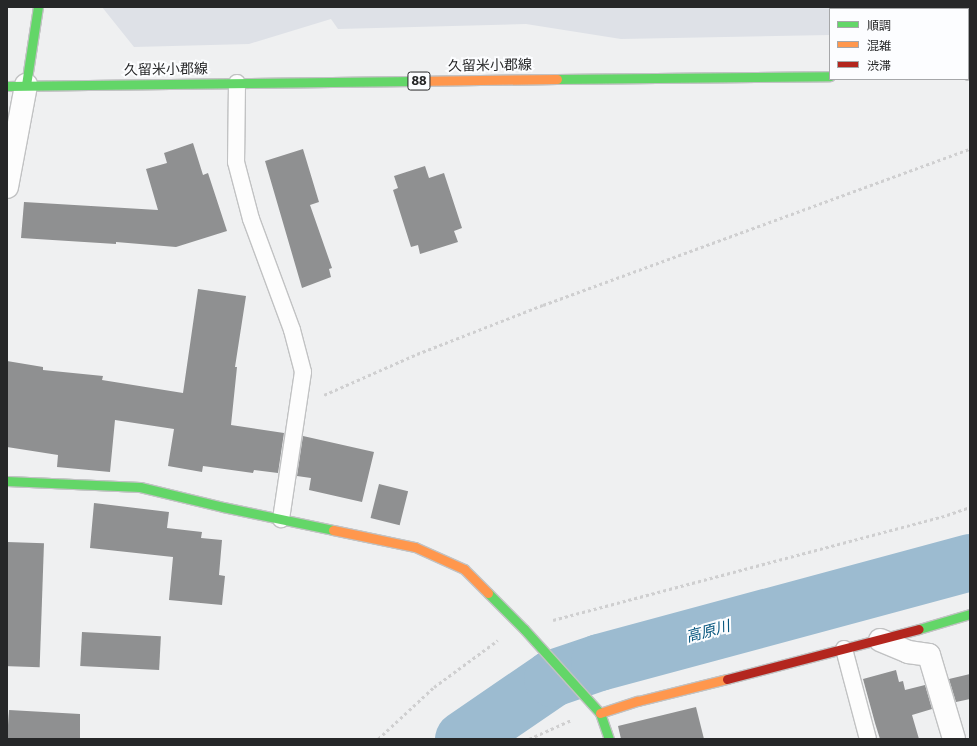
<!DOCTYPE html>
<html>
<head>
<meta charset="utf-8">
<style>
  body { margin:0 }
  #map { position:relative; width:977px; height:746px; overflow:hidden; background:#eff0f1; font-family:"Fira Sans","Noto Sans JP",sans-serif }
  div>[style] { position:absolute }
  .built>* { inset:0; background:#dee1e7 }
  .river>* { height:57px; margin:-28.5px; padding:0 28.5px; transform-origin:28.5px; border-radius:28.5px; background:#9cbbd0 }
  .building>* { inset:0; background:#8f9091; transform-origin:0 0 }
  .path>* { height:2.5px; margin-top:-1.25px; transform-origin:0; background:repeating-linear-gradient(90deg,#cfcfd0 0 3px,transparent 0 6px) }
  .roads { filter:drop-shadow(1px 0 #c1c2c3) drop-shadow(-1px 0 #c1c2c3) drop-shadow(0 1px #c1c2c3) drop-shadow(0 -1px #c1c2c3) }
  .lane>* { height:16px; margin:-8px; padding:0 8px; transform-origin:8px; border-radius:8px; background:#fdfdfd }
  .street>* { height:22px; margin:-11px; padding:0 11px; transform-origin:11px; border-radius:11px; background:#fdfdfd }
  .fast>* { height:9px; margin:-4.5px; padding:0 4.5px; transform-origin:4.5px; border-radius:4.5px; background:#63d668 }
  .slow>* { height:9px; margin:-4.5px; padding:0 4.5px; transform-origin:4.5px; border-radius:4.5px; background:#ff974d }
  .jam>* { height:9px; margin:-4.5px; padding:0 4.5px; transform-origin:4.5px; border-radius:4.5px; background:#b3261e }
  span { translate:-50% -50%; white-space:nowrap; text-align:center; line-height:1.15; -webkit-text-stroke:4px #fcfdff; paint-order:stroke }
  .shield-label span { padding:1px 3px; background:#fcfdff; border:1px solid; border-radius:3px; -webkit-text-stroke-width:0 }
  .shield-label { font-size:13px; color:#262728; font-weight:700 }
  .street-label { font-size:14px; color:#262728 }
  .water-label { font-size:15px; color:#06567e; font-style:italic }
  .frame { position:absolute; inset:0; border:8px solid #262728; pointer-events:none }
  .legend { position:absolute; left:829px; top:8px; width:140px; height:72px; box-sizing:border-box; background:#fcfdff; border:1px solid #a6a7a9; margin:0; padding:5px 7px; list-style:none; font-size:12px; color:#262728 }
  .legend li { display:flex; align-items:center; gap:8px; height:20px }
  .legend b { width:20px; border:1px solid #a6a7a9 }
</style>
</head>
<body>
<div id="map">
  <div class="built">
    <div style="clip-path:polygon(102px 7px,970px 7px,970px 33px,968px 33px,968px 9px,830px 9px,830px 35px,621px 39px,526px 24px,338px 29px,331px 19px,249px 44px,134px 47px)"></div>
  </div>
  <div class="river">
    <div style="left:463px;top:739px;width:108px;rotate:-34.4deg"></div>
    <div style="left:552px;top:678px;width:50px;rotate:-18.8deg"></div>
    <div style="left:599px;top:662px;width:384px;rotate:-15.1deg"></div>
  </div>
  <div class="building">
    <div style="clip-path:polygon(193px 143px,203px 175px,208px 173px,227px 231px,176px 247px,116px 242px,116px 244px,21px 238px,24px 202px,158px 210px,146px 169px,167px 163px,164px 153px)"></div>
    <div style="clip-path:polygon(303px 149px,319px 202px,310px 205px,332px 268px,329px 269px,331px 277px,302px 288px,265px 161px)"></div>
    <div style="clip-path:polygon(425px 166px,429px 178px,444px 173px,462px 228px,454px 231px,458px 242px,420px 254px,418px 245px,411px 247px,393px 190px,398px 188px,394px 176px)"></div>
    <div style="clip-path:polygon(198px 289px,246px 296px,235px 367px,237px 367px,231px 425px,284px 433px,278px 473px,254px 470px,253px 473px,203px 466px,202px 472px,168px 466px,174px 429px,115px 420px,110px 472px,57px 467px,58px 455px,7px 447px,7px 361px,43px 367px,43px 370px,103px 376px,102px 380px,183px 393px)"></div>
    <div style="clip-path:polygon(303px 436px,374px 452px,362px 502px,309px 490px,311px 478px,297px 476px)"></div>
    <div style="left:379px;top:484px;width:30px;height:35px;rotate:14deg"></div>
    <div style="clip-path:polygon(94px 503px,169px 512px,167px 528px,202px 532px,201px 538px,222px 540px,219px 575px,225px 576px,222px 605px,169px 600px,173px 557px,90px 548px)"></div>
    <div style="left:7px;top:542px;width:37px;height:124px;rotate:2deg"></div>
    <div style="left:82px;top:632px;width:79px;height:34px;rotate:3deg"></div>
    <div style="clip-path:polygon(896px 670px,899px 682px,903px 681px,905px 690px,925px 685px,932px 709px,912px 715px,919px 739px,880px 739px,875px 723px,863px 679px)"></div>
    <div style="clip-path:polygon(970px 674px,970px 699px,956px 702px,949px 679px)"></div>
    <div style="clip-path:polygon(696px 707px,704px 739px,621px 739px,618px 726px)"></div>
    <div style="clip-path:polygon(9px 710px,80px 714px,80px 739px,7px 739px)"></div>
  </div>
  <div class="path">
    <div style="left:324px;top:395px;width:102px;rotate:-23.8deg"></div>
    <div style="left:417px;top:354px;width:135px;rotate:-21.3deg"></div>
    <div style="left:543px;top:305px;width:455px;rotate:-20.1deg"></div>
    <div style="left:553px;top:620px;width:408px;rotate:-14.9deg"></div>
    <div style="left:947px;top:515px;width:24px;rotate:-19deg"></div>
    <div style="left:378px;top:739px;width:76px;rotate:-42.9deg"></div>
    <div style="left:434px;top:687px;width:79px;rotate:-36.3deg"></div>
    <div style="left:529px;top:739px;width:46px;rotate:-24.3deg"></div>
  </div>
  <div class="roads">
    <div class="lane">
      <div style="left:237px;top:83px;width:79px;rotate:90.7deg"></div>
      <div style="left:236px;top:162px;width:59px;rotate:75.3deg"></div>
      <div style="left:251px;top:219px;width:118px;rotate:69.7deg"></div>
      <div style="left:292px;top:330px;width:43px;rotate:75.3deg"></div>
      <div style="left:303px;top:372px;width:149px;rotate:98.5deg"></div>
      <div style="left:844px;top:649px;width:93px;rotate:75.1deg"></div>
    </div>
    <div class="street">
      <div style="left:7px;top:187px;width:104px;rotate:-79.4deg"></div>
      <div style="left:880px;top:640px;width:30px;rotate:23deg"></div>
      <div style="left:908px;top:652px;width:21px;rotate:8deg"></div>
      <div style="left:929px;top:655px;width:88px;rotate:73.4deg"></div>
    </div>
    <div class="fast">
      <div style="left:557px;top:79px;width:273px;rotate:-0.6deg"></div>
      <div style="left:26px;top:85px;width:79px;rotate:-81.3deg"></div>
      <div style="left:7px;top:86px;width:406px;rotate:-0.7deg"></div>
      <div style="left:7px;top:481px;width:133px;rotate:2.6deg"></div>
      <div style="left:140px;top:487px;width:85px;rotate:13.5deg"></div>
      <div style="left:223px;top:507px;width:112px;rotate:11.8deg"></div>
      <div style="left:488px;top:593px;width:51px;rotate:45deg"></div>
      <div style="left:524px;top:629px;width:113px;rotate:47.9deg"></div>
      <div style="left:600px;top:713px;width:28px;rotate:71deg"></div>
      <div style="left:919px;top:629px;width:53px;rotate:-16.4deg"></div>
    </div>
    <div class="slow">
      <div style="left:968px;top:75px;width:2px"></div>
      <div style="left:413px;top:81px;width:144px;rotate:-0.8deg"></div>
      <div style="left:333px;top:530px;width:84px;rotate:11.7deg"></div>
      <div style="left:415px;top:547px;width:54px;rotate:24.2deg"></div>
      <div style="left:464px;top:569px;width:34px;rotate:45deg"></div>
      <div style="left:600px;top:713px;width:40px;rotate:-18deg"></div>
      <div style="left:638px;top:701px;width:92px;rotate:-13.9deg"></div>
    </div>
    <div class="jam">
      <div style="left:727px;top:679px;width:198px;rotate:-14.6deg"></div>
    </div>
  </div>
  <div class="shield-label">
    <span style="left:419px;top:81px">88</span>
  </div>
  <div class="street-label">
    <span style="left:490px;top:66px;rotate:-1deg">久留米小郡線</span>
    <span style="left:166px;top:70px;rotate:-1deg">久留米小郡線</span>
  </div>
  <div class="water-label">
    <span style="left:708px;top:632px;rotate:-15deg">高原川</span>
  </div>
  <div class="frame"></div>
  <ul class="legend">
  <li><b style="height:5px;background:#63d668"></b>順調</li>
  <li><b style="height:5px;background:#ff974d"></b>混雑</li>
  <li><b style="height:5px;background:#b3261e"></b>渋滞</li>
  </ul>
</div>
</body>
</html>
